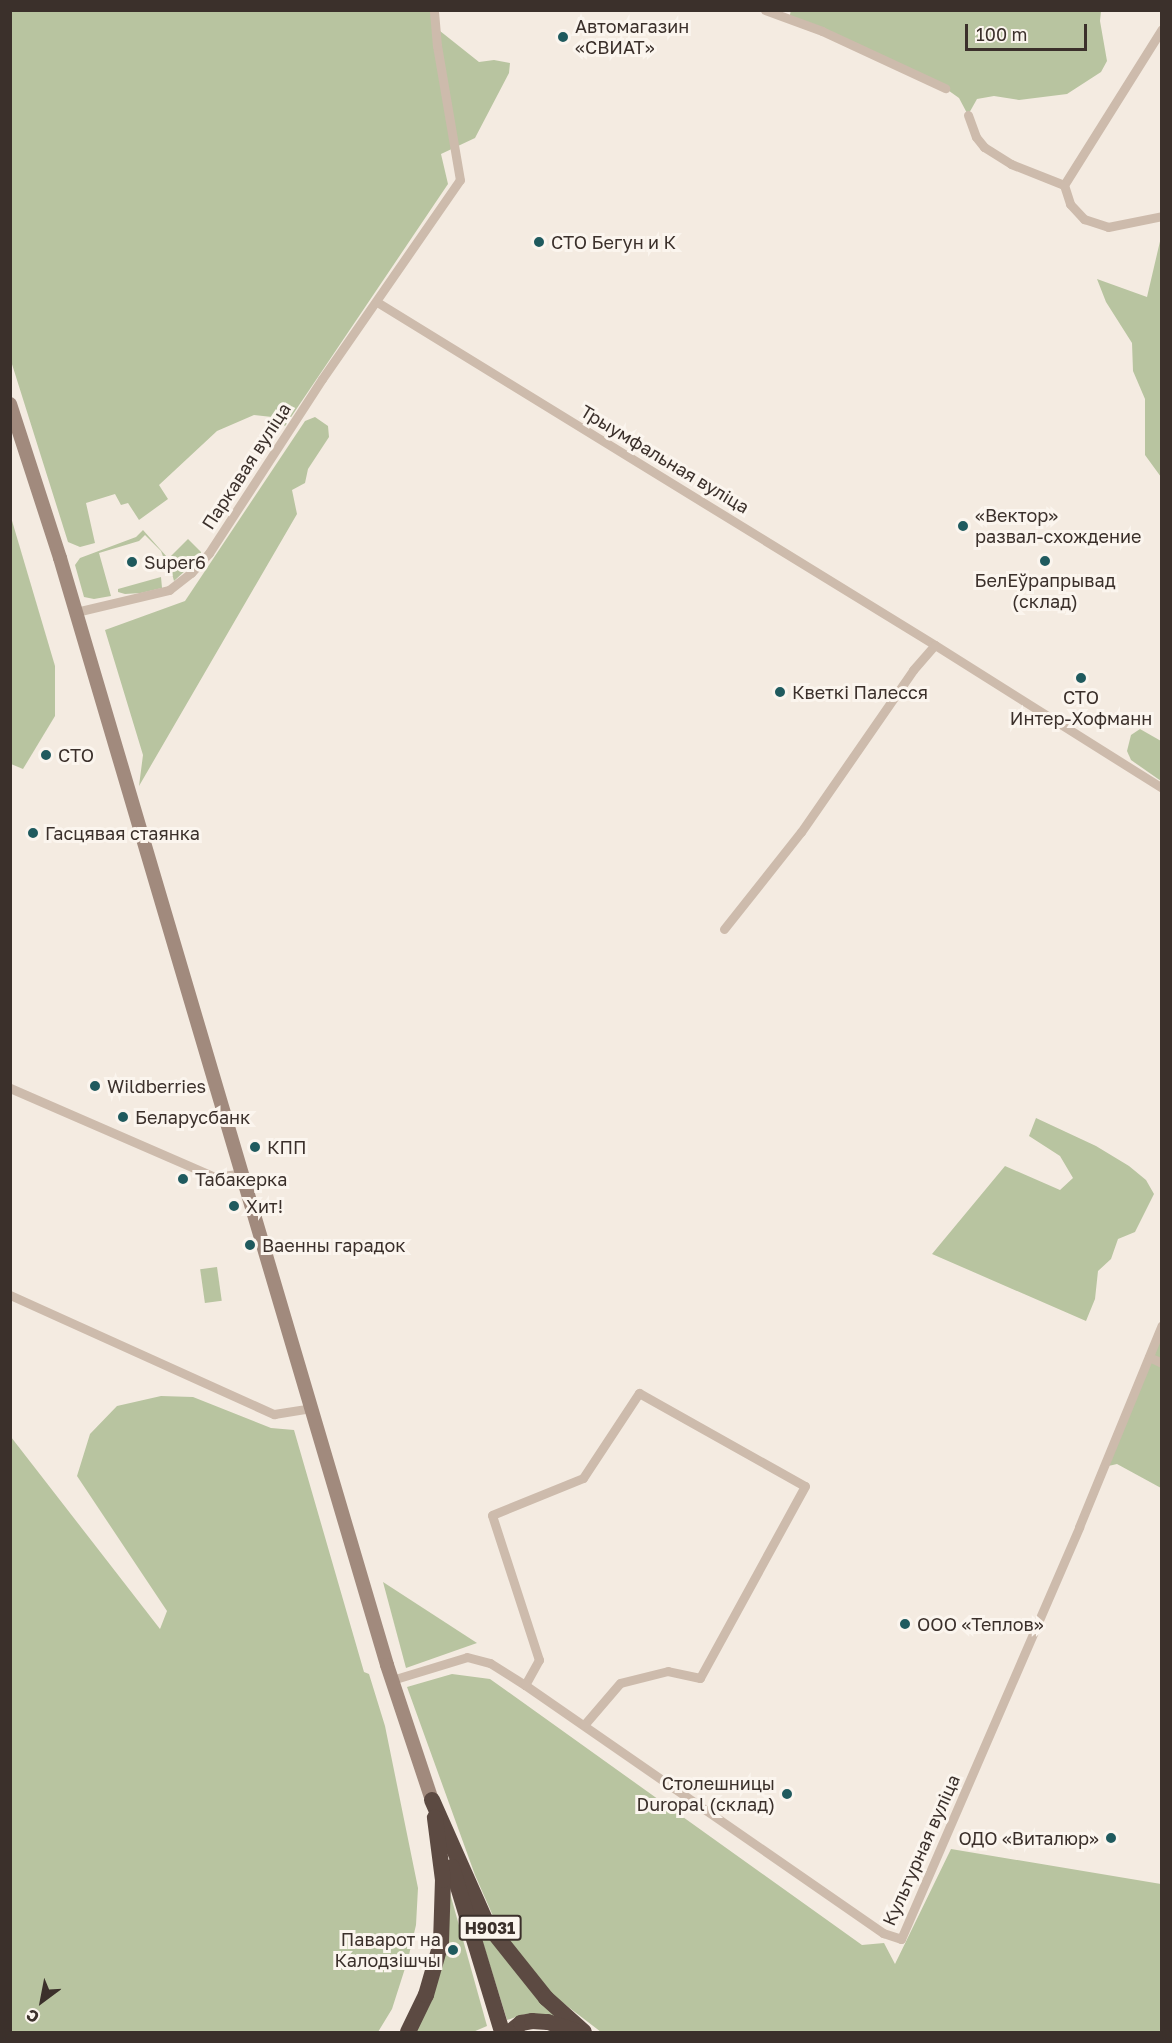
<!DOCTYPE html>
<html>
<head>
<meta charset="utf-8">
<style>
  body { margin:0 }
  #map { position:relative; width:1172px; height:2043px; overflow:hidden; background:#f4ebe1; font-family:"Golos Text",sans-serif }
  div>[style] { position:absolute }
  .green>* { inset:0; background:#b8c4a0; transform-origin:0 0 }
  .street>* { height:9px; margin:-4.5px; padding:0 4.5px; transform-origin:4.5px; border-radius:4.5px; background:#cdbbac }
  .secondary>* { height:14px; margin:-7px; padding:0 7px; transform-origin:7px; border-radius:7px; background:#a18a7d }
  .highway>* { height:16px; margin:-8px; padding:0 8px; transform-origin:8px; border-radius:8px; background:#5c4a42 }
  .dots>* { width:16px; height:16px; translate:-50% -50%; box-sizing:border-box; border:3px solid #fbf5ee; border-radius:50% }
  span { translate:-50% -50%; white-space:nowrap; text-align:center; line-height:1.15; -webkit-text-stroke:6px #fbf5ee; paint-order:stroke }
  .shield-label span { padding:2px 4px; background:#fbf5ee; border:2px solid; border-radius:4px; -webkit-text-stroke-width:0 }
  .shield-label { font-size:16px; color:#3b302b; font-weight:700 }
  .poi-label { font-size:18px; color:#3b302b }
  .left { translate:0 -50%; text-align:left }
  .right { translate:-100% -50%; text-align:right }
  .street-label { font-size:18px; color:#3b302b }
  .frame { position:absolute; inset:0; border:12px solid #3b302b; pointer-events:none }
  .north { position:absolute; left:12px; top:1971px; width:60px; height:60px; -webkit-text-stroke:4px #fbf5ee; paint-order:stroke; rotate:212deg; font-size:16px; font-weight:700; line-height:24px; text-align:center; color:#3b302b }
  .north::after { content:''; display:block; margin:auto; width:21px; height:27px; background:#3b302b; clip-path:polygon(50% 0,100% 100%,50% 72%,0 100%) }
  .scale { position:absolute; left:965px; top:24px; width:122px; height:27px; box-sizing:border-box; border:3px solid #3b302b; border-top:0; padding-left:8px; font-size:18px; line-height:21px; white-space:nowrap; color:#3b302b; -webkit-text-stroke:4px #fbf5ee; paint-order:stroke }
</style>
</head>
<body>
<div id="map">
  <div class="green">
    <div style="clip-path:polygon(791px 10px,1101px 11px,1100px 21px,1107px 61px,1101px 72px,1067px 94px,1019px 100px,994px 96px,977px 99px,968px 115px,959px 98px,945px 88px,789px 19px)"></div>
    <div style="clip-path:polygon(10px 11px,431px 11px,435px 27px,479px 62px,494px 60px,510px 63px,509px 73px,475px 138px,441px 154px,448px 184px,285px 426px,272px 417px,254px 415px,217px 431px,159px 485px,168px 499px,139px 520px,128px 503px,121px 505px,115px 494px,86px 503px,95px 543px,80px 547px,68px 542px,11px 361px)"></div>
    <div style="clip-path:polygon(1161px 237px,1162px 477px,1161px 477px,1145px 455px,1145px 399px,1133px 371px,1132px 343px,1106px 302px,1097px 279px,1147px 297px)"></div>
    <div style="clip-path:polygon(315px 417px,328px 426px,329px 437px,308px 469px,305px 483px,292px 490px,297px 514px,139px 786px,143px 755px,105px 630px,185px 601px,305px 421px)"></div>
    <div style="clip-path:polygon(10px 514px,55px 666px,55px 716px,23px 769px,11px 764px)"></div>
    <div style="clip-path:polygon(143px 530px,167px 557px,164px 559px,161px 551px,145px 535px,139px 541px,99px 553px,111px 596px,94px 599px,84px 597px,75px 565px,80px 558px,136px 537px)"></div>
    <div style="clip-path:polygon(188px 539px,201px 552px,201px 556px,174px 581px,168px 559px)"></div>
    <div style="clip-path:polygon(161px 577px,162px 588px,141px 593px,125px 594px,118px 592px,118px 589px)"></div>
    <div style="clip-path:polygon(1140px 729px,1161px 741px,1161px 781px,1131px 760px,1127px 751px,1131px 735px)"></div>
    <div style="clip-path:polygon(1036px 1118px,1096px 1146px,1129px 1166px,1146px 1180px,1154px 1194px,1135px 1232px,1118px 1239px,1111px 1259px,1098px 1271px,1095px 1299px,1086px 1321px,932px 1254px,1005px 1166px,1060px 1190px,1073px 1178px,1060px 1156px,1029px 1136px)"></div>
    <div style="left:217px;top:1267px;width:34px;height:17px;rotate:82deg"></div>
    <div style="clip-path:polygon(1161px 1325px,1161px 1488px,1117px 1464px,1104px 1467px)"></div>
    <div style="clip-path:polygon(161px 1396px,193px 1397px,271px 1428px,294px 1430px,364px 1672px,369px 1674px,385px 1726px,418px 1888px,416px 1925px,408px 1959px,392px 2009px,378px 2032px,11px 2032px,11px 1437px,160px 1629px,167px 1611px,77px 1476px,90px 1434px,117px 1406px)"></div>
    <div style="clip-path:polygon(383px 1582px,477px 1643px,406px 1668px)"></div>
    <div style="clip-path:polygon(452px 1674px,490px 1679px,862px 1945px,884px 1943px,895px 1964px,951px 1849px,1161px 1884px,1161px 2032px,601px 2032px,554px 1996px,500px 1932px,475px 1875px,407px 1687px)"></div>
    <div style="clip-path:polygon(448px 1886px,487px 2026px,473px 2032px,414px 2032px)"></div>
    <div style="clip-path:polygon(468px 1895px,565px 2022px,525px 2014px,507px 2020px)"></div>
  </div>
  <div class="street">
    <div style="left:765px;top:10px;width:61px;rotate:20.2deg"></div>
    <div style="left:822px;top:31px;width:136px;rotate:24.9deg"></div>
    <div style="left:968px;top:115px;width:23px;rotate:70deg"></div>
    <div style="left:976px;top:137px;width:13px;rotate:51deg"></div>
    <div style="left:984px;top:147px;width:32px;rotate:32deg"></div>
    <div style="left:1011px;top:164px;width:57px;rotate:21.6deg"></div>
    <div style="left:1064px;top:185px;width:184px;rotate:-57.9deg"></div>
    <div style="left:1064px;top:185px;width:20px;rotate:72deg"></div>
    <div style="left:1070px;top:204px;width:21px;rotate:47deg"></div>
    <div style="left:1084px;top:219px;width:25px;rotate:18deg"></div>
    <div style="left:1108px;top:227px;width:55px;rotate:-11.5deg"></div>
    <div style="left:377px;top:302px;width:655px;rotate:31.58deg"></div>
    <div style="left:935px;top:645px;width:268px;rotate:32.2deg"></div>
    <div style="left:76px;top:612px;width:96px;rotate:-13.3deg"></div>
    <div style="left:169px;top:590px;width:28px;rotate:-38deg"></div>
    <div style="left:191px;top:573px;width:27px;rotate:-48deg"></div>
    <div style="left:209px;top:553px;width:207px;rotate:-57deg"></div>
    <div style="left:322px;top:379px;width:242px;rotate:-55.3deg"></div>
    <div style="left:460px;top:180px;width:136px;rotate:-99.7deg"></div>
    <div style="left:437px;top:46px;width:36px;rotate:-95deg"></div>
    <div style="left:724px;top:929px;width:124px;rotate:-51.6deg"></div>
    <div style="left:801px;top:832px;width:197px;rotate:-55.3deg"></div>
    <div style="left:913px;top:670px;width:33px;rotate:-49deg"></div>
    <div style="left:10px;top:1088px;width:223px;rotate:23.5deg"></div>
    <div style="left:215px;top:1177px;width:28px;rotate:-8deg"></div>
    <div style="left:10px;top:1295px;width:290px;rotate:24.3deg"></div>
    <div style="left:274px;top:1414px;width:36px;rotate:-9deg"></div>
    <div style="left:1149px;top:1357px;width:14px;rotate:25deg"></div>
    <div style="left:392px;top:1680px;width:78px;rotate:-17deg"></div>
    <div style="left:467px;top:1657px;width:24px;rotate:15deg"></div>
    <div style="left:490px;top:1663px;width:41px;rotate:32.2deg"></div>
    <div style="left:525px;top:1685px;width:436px;rotate:34.7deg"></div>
    <div style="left:883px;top:1933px;width:19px;rotate:18deg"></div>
    <div style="left:901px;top:1939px;width:449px;rotate:-66.6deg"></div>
    <div style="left:1079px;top:1527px;width:218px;rotate:-67.7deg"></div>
    <div style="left:525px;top:1685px;width:29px;rotate:-61deg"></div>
    <div style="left:539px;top:1660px;width:152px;rotate:-108deg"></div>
    <div style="left:492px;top:1515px;width:98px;rotate:-22.1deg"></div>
    <div style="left:583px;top:1478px;width:102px;rotate:-56.6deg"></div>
    <div style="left:639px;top:1393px;width:190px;rotate:29.3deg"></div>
    <div style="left:805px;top:1486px;width:219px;rotate:118.7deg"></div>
    <div style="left:700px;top:1678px;width:33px;rotate:-168deg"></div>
    <div style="left:668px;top:1671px;width:49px;rotate:166deg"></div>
    <div style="left:620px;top:1683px;width:55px;rotate:130.6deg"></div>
  </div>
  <div class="secondary">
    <div style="left:10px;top:404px;width:162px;rotate:72deg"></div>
    <div style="left:60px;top:558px;width:1154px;rotate:73.54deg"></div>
    <div style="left:387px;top:1665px;width:142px;rotate:71.6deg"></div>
  </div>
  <div class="highway">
    <div style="left:432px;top:1800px;width:136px;rotate:66.1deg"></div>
    <div style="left:487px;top:1924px;width:95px;rotate:51.4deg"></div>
    <div style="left:546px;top:1998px;width:51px;rotate:41.8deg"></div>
    <div style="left:452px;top:1867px;width:172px;rotate:73.1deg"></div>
    <div style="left:408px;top:2032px;width:41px;rotate:-64.1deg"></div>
    <div style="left:426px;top:1995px;width:54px;rotate:-73.9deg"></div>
    <div style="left:441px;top:1943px;width:63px;rotate:-88.2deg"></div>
    <div style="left:443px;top:1880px;width:63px;rotate:-97.4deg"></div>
    <div style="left:510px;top:2032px;width:14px;rotate:-39deg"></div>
    <div style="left:521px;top:2023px;width:11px;rotate:-10deg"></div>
    <div style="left:532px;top:2021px;width:16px;rotate:4deg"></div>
    <div style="left:548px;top:2022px;width:32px;rotate:18deg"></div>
  </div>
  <div class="dots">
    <div style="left:563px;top:37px;background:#1f5a5e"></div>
    <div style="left:539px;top:242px;background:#1f5a5e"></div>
    <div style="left:963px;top:526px;background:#1f5a5e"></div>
    <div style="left:1045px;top:561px;background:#1f5a5e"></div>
    <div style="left:132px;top:562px;background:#1f5a5e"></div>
    <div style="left:1081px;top:678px;background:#1f5a5e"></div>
    <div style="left:780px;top:692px;background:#1f5a5e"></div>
    <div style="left:46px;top:755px;background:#1f5a5e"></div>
    <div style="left:33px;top:833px;background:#1f5a5e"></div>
    <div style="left:95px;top:1086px;background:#1f5a5e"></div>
    <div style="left:123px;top:1117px;background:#1f5a5e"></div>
    <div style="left:255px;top:1147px;background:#1f5a5e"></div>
    <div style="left:183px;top:1179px;background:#1f5a5e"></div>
    <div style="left:234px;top:1206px;background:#1f5a5e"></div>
    <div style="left:250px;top:1245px;background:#1f5a5e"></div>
    <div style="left:905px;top:1624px;background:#1f5a5e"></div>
    <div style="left:787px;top:1794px;background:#1f5a5e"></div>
    <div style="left:1111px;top:1838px;background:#1f5a5e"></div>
    <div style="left:453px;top:1950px;background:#1f5a5e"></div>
  </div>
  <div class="shield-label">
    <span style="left:490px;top:1928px">Н9031</span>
  </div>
  <div class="poi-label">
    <span class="left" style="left:575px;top:37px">Автомагазин<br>«СВИАТ»</span>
    <span class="left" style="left:551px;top:242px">СТО Бегун и К</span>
    <span class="left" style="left:975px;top:526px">«Вектор»<br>развал-схождение</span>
    <span class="left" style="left:144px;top:562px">Super6</span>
    <span style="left:1045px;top:591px">БелЕўрапрывад<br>(склад)</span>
    <span class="left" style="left:792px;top:692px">Кветкі Палесся</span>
    <span style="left:1081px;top:708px">СТО<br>Интер-Хофманн</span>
    <span class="left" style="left:58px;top:755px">СТО</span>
    <span class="left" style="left:45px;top:833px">Гасцявая стаянка</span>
    <span class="left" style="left:107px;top:1086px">Wildberries</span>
    <span class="left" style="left:135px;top:1117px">Беларусбанк</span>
    <span class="left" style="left:267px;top:1147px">КПП</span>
    <span class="left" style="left:195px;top:1179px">Табакерка</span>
    <span class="left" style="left:246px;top:1206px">Хит!</span>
    <span class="left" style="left:262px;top:1245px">Ваенны гарадок</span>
    <span class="left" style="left:917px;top:1624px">ООО «Теплов»</span>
    <span class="right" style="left:775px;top:1794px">Столешницы<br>Duropal (склад)</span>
    <span class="right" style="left:1099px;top:1838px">ОДО «Виталюр»</span>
    <span class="right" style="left:441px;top:1950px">Паварот на<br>Калодзішчы</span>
  </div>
  <div class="street-label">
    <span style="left:665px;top:459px;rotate:31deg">Трыумфальная вуліца</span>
    <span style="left:246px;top:466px;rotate:-57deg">Паркавая вуліца</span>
    <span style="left:921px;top:1850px;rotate:-66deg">Культурная вуліца</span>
  </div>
  <div class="frame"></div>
  <div class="north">С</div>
  <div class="scale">100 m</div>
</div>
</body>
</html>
